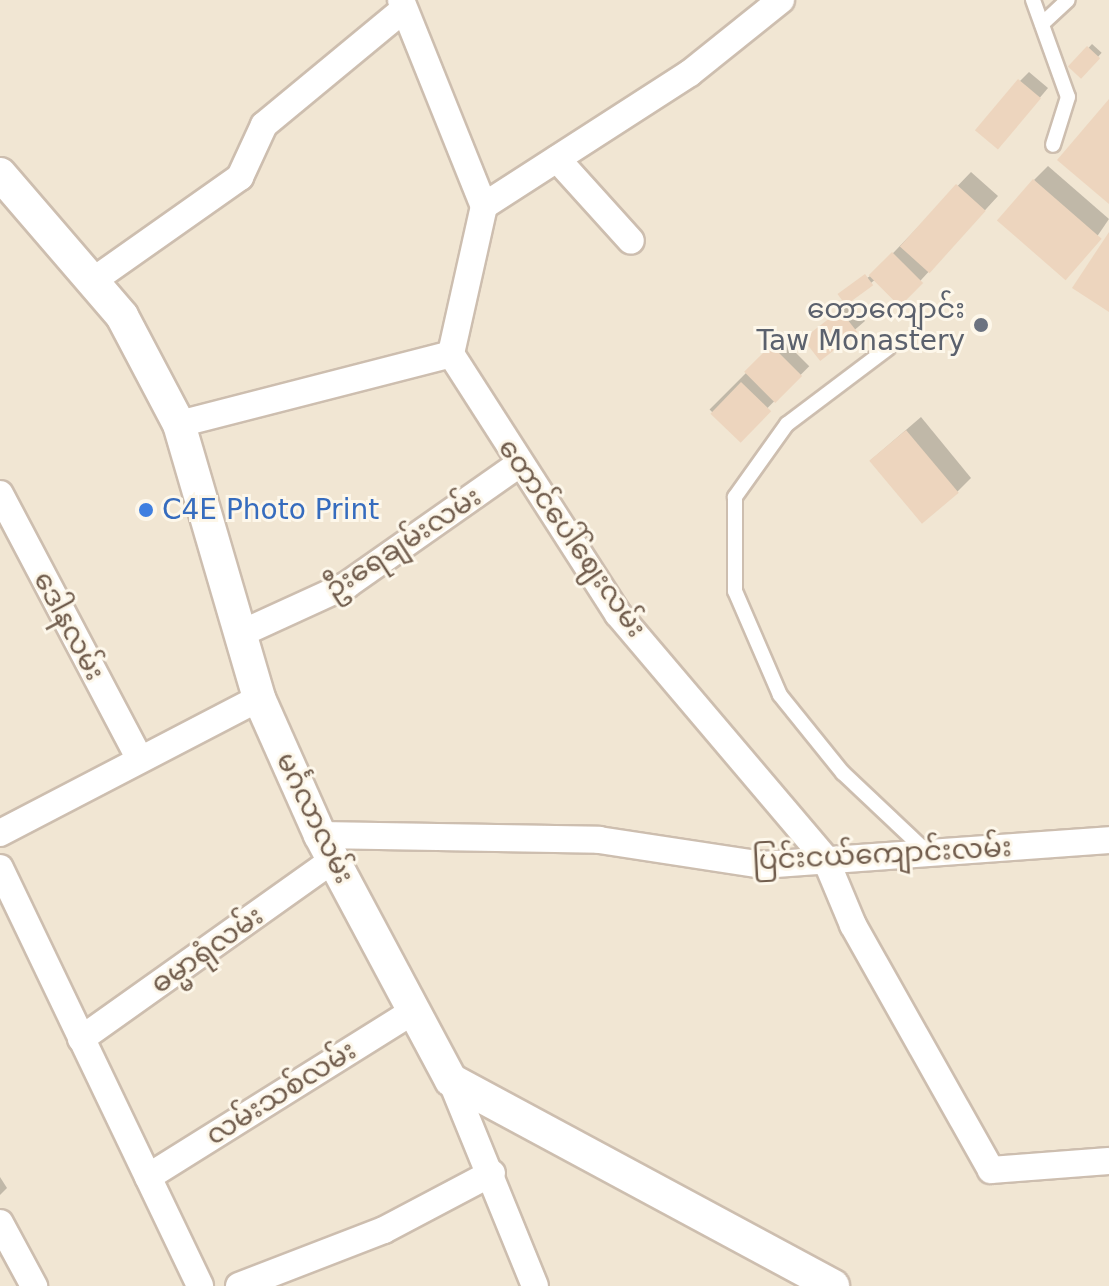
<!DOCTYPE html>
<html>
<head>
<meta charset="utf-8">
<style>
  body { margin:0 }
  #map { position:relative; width:1109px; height:1286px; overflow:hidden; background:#faf3e4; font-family:"DejaVu Sans","Noto Sans Myanmar",sans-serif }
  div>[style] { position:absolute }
  .residential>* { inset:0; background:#f1e6d3; transform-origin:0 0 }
  .shadow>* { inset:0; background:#0003; transform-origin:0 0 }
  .building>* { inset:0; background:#edd5be; transform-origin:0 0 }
  .roads { filter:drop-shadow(2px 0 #cdbeaf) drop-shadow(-2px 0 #cdbeaf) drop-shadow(0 2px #cdbeaf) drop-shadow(0 -2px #cdbeaf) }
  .service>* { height:14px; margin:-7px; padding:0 7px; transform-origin:7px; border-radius:7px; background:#fff }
  .minor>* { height:26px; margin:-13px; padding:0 13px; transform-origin:13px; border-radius:13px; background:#fff }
  .tertiary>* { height:32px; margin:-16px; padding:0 16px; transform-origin:16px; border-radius:16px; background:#fff }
  .dots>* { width:22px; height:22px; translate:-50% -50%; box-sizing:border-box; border:4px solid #fdf7ea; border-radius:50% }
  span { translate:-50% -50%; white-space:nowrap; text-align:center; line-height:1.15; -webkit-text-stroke:6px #fdf7ea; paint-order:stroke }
  .worship-label { font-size:28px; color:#5b616d }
  .right { translate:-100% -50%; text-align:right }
  .shop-label { font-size:28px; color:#366cbe }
  .left { translate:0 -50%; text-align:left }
  .street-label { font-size:28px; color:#705c4c }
</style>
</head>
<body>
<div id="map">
  <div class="residential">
    <div style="left:0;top:0;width:1109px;height:1286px"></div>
  </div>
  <div class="shadow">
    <div style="left:1092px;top:44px;width:13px;height:30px;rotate:42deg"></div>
    <div style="clip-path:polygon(1029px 72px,1048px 88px,1006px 138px,1020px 81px)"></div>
    <div style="clip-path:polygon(1048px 166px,1109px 219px,1079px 263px,1034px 180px)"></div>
    <div style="clip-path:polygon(971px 172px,998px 196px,900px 303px,876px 279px,848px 301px,865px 321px,822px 358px,816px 331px,848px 305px,840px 294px,872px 275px)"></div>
    <div style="left:781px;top:338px;width:40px;height:101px;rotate:45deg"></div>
    <div style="clip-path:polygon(921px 417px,971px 478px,957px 492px,871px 460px)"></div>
    <div style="clip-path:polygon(0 1177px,7px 1188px,0 1195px)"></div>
  </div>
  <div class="building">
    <div style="left:1087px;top:46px;width:18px;height:28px;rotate:43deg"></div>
    <div style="left:1018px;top:79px;width:30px;height:67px;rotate:40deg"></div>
    <div style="clip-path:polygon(1109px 99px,1109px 204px,1057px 160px)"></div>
    <div style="left:1033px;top:179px;width:91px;height:55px;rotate:41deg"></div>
    <div style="left:956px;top:184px;width:40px;height:84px;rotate:42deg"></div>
    <div style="clip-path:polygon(1109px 232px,1109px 312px,1072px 288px)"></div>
    <div style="left:892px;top:252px;width:44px;height:33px;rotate:45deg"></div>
    <div style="left:865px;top:274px;width:14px;height:34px;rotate:54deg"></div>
    <div style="left:840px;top:310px;width:28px;height:47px;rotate:52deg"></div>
    <div style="left:771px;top:345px;width:44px;height:38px;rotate:45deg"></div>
    <div style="left:741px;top:382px;width:42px;height:44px;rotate:44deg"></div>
    <div style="left:906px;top:430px;width:82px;height:48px;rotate:50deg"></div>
  </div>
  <div class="roads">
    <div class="service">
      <div style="left:1033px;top:0;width:103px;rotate:70.2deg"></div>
      <div style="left:1068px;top:97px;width:50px;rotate:107.4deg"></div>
      <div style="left:1042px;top:24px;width:35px;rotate:-43deg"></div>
      <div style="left:888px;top:348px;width:126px;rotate:143deg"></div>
      <div style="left:787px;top:424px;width:90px;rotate:125.5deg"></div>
      <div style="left:735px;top:497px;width:94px;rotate:90deg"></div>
      <div style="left:735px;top:591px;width:113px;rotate:66.6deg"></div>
      <div style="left:780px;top:695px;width:100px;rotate:51.1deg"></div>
      <div style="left:843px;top:773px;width:117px;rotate:43.3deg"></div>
    </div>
    <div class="minor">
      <div style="left:401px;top:0;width:222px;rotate:68.1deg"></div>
      <div style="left:781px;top:0;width:117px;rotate:141.3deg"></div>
      <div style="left:690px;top:73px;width:245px;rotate:147.2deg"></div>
      <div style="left:484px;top:206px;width:152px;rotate:102.6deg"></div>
      <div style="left:451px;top:354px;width:309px;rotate:57.3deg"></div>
      <div style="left:618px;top:614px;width:320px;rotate:49.7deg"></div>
      <div style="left:825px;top:858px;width:73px;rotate:67.3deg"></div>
      <div style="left:853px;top:925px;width:281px;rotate:60.6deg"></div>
      <div style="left:991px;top:1170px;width:118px;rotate:-4.4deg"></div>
      <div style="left:557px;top:159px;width:110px;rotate:47.9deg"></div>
      <div style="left:94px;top:280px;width:179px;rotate:-35.2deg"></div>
      <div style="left:240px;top:177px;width:57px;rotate:-65.2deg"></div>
      <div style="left:264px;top:125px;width:180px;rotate:-39.6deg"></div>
      <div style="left:179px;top:424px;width:281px;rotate:-14.4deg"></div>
      <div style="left:0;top:494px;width:298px;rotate:62.2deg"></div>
      <div style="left:240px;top:634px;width:118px;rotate:-24.6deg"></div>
      <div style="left:347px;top:585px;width:209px;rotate:-35.1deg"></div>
      <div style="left:0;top:833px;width:292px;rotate:-27.5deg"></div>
      <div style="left:320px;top:835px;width:279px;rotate:1deg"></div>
      <div style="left:599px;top:840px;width:165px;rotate:8.7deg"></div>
      <div style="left:762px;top:865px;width:348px;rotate:-4.1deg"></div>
      <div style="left:0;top:868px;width:463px;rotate:64.4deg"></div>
      <div style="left:81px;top:1039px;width:309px;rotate:-35.4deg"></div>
      <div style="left:451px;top:1080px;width:222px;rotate:67.8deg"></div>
      <div style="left:148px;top:1177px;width:315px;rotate:-32deg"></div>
      <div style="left:0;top:1223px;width:72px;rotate:61.6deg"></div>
      <div style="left:239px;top:1286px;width:155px;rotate:-21.1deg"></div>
      <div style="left:384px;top:1230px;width:122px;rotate:-27.8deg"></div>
    </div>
    <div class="tertiary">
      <div style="left:0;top:174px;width:187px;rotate:49.3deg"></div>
      <div style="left:122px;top:316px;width:122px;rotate:62.2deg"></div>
      <div style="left:179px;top:424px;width:285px;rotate:73.7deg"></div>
      <div style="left:259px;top:698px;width:150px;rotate:66deg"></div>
      <div style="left:320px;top:835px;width:278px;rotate:61.9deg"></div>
      <div style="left:451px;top:1080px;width:434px;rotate:28.3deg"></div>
    </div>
  </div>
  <div class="dots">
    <div style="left:981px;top:325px;background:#6b7280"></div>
    <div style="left:146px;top:510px;background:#3f7fe0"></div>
  </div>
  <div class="worship-label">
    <span class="right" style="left:965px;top:325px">တောကျောင်း<br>Taw Monastery</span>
  </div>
  <div class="shop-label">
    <span class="left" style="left:162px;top:510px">C4E Photo Print</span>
  </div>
  <div class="street-label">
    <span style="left:572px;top:538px;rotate:55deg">တောင်ပေါ်ဈေးလမ်း</span>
    <span style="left:403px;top:543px;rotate:-33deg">ဦးရေချမ်းလမ်း</span>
    <span style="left:69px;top:626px;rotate:62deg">ဒေါနလမ်း</span>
    <span style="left:315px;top:818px;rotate:64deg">မင်္ဂလာလမ်း</span>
    <span style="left:882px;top:854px;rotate:-3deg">ပြင်းငယ်ကျောင်းလမ်း</span>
    <span style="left:207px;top:950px;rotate:-35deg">ဓမ္မာရုံလမ်း</span>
    <span style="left:281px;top:1093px;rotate:-32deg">လမ်းသစ်လမ်း</span>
  </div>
</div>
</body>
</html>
